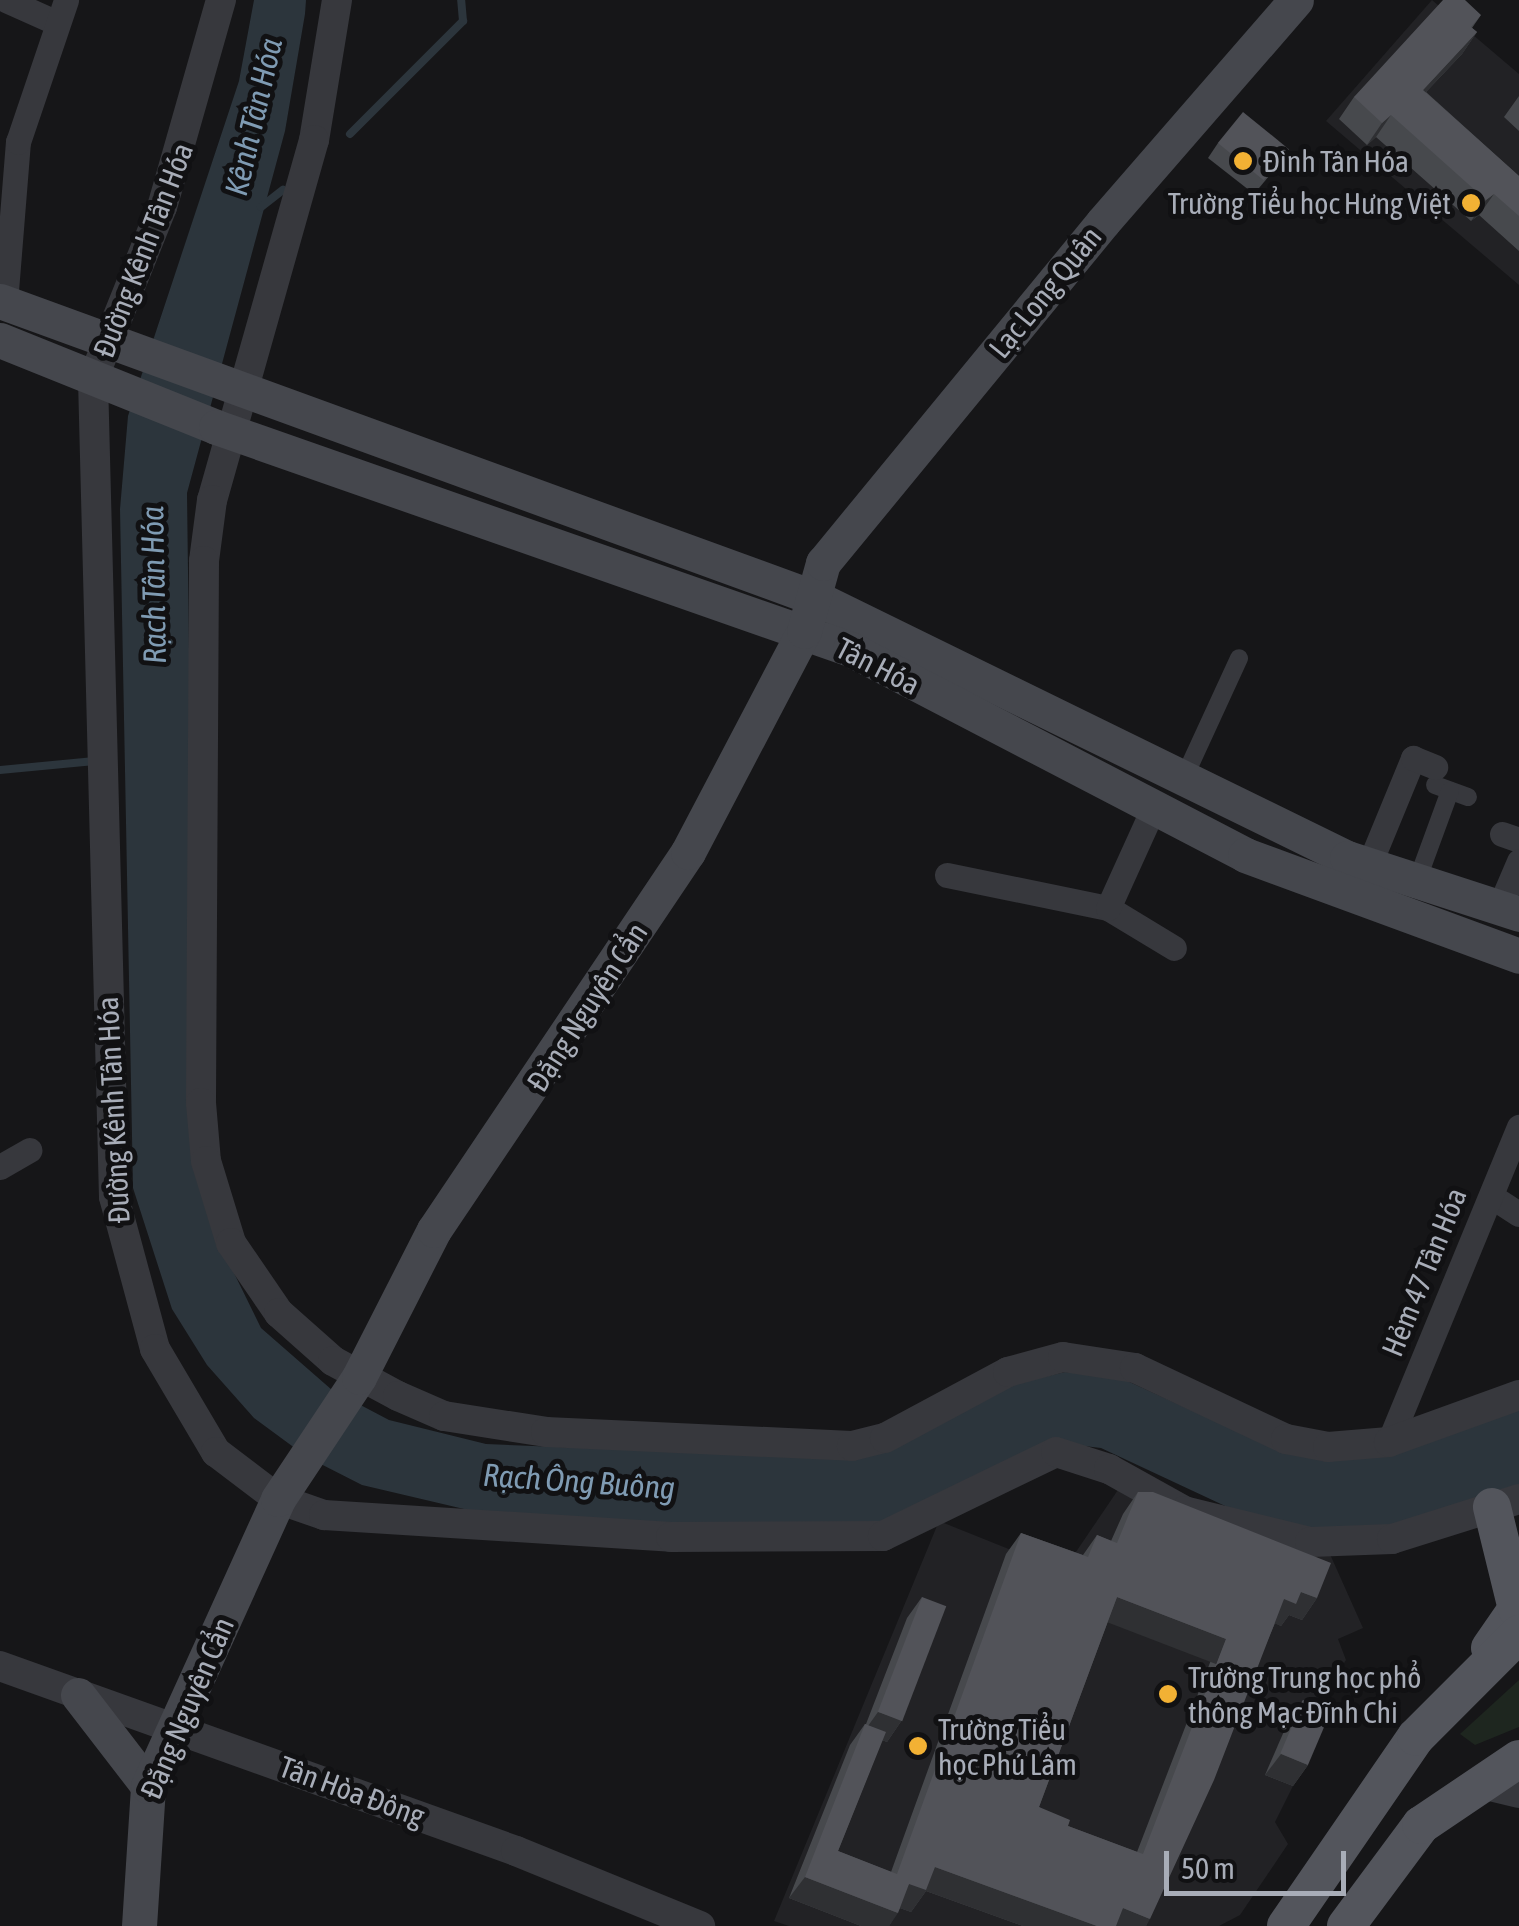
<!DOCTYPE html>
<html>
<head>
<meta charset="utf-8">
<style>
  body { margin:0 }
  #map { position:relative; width:1519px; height:1926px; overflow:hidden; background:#161618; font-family:"Asap Condensed",sans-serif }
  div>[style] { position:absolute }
  .built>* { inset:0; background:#222225 }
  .green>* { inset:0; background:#1e261f }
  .water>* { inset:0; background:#2c353c }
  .stream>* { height:8px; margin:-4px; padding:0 4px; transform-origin:4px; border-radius:4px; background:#2c353c }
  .pedestrian>* { height:18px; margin:-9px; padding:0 9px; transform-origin:9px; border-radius:9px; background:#37383d }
  .minor>* { height:25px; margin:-12.5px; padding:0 12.5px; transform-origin:12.5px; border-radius:12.5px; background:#37383d }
  .tertiary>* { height:30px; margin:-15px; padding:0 15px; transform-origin:15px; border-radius:15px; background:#37383d }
  .secondary>* { height:35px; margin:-17.5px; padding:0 17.5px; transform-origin:17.5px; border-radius:17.5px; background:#45474d }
  .primary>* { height:38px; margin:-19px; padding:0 19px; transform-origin:19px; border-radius:19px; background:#53555c }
  .wall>* { inset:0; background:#47494d }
  .shaded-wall>* { inset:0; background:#2f3033; transform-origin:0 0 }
  .building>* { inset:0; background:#525359; transform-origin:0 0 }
  .dots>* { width:28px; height:28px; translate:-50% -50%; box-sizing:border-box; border:5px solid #111113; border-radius:50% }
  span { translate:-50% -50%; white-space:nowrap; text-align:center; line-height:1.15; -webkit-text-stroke:10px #111113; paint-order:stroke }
  .poi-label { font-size:30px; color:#a8adb8 }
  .left { translate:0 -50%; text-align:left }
  .right { translate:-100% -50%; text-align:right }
  .street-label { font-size:30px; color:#a8adb8 }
  .water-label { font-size:32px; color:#7f9bb3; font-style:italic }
  .scale { position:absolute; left:1164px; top:1851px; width:182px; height:45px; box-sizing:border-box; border:5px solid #a8adb8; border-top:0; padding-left:12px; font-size:30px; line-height:35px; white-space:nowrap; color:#a8adb8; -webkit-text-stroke:8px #111113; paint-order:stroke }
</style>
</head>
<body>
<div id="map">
  <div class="built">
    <div style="clip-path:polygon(1432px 0,1519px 74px,1519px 285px,1326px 121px)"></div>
    <div style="clip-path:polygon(1122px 1484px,1329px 1552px,1363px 1628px,1338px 1639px,1346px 1660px,1302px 1727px,1293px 1786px,1275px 1822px,1288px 1844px,1240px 1915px,1219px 1926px,789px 1926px,774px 1921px,939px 1521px,1063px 1571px)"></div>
  </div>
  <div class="green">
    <div style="clip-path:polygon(1519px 1680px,1519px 1727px,1475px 1745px,1460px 1734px)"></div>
  </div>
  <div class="water">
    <div style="clip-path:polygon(254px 0,306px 0,305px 14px,285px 131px,187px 493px,195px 1120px,211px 1226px,261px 1328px,332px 1390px,389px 1420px,486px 1444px,853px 1459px,1006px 1386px,1065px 1372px,1123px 1379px,1280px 1451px,1519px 1409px,1519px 1491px,1410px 1524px,1349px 1533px,1253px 1519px,1101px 1448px,1067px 1444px,916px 1519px,841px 1532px,481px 1513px,362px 1485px,307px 1457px,254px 1418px,207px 1365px,172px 1309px,133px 1188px,120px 509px,128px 416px,239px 81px)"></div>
  </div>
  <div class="stream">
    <div style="left:350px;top:134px;width:160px;rotate:-45deg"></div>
    <div style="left:463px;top:21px;width:21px;rotate:-95deg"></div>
    <div style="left:261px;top:207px;width:28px;rotate:-38deg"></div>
    <div style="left:0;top:770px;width:95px;rotate:-5.4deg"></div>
  </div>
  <div class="pedestrian">
    <div style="left:1183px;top:780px;width:134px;rotate:-65.3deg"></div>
    <div style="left:1435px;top:785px;width:35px;rotate:20deg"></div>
    <div style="left:1417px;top:881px;width:96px;rotate:-69.9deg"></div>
  </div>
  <div class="minor">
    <div style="left:6px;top:0;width:54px;rotate:24.2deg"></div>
    <div style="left:5px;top:303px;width:162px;rotate:-85.4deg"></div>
    <div style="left:18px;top:142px;width:150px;rotate:-71.3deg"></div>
    <div style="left:1502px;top:834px;width:18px;rotate:19deg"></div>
    <div style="left:1369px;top:865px;width:116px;rotate:-67.6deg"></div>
    <div style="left:1413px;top:758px;width:24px;rotate:22deg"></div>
    <div style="left:947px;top:875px;width:164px;rotate:11.6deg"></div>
    <div style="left:1108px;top:908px;width:77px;rotate:31.2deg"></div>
    <div style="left:1108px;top:908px;width:109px;rotate:-65.6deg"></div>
    <div style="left:1499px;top:908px;width:51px;rotate:-66.9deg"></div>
    <div style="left:0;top:1167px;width:34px;rotate:-30deg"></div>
    <div style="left:1491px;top:1196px;width:33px;rotate:33deg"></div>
    <div style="left:1389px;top:1442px;width:341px;rotate:-67.6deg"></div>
  </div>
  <div class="tertiary">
    <div style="left:221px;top:0;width:215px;rotate:105.9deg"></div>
    <div style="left:162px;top:207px;width:185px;rotate:111.9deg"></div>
    <div style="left:93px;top:379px;width:818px;rotate:88.53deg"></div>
    <div style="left:114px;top:1197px;width:157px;rotate:74.9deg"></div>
    <div style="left:155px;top:1349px;width:120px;rotate:59.4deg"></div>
    <div style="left:216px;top:1452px;width:78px;rotate:37.2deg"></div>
    <div style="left:278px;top:1499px;width:49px;rotate:19.2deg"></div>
    <div style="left:324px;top:1515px;width:348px;rotate:3.6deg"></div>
    <div style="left:671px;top:1537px;width:212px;rotate:-0.3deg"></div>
    <div style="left:883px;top:1536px;width:192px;rotate:-25.9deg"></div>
    <div style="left:1056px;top:1452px;width:56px;rotate:17.8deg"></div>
    <div style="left:1109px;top:1469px;width:86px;rotate:29.2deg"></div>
    <div style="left:1184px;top:1511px;width:130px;rotate:13.8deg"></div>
    <div style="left:1310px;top:1542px;width:82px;rotate:-2.1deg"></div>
    <div style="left:1392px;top:1539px;width:133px;rotate:-17.5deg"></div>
    <div style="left:337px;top:0;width:142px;rotate:99.3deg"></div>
    <div style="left:314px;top:140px;width:374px;rotate:105.8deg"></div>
    <div style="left:212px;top:500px;width:62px;rotate:97.5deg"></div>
    <div style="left:204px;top:561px;width:542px;rotate:90.32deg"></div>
    <div style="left:201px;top:1103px;width:58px;rotate:85.1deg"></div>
    <div style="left:206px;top:1161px;width:86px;rotate:73deg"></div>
    <div style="left:231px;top:1243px;width:85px;rotate:55.6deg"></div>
    <div style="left:279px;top:1313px;width:72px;rotate:41.6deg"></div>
    <div style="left:333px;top:1361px;width:74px;rotate:28.3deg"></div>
    <div style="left:398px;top:1396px;width:50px;rotate:23.5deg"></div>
    <div style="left:444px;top:1416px;width:103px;rotate:8.9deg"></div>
    <div style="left:546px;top:1432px;width:306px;rotate:2.6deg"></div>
    <div style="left:852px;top:1446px;width:34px;rotate:-14deg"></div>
    <div style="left:885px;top:1438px;width:140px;rotate:-28.2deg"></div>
    <div style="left:1008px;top:1372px;width:57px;rotate:-15.3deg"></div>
    <div style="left:1063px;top:1357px;width:73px;rotate:8.7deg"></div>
    <div style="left:1135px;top:1368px;width:167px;rotate:25.2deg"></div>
    <div style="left:1286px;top:1439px;width:43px;rotate:10.8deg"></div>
    <div style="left:1328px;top:1447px;width:61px;rotate:-4.7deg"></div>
    <div style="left:1389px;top:1442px;width:138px;rotate:-19.9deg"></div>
    <div style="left:0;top:1666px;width:548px;rotate:19.72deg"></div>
    <div style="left:516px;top:1851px;width:199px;rotate:22.2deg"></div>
    <div style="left:1477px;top:1783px;width:43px;rotate:13.4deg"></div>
  </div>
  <div class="secondary">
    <div style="left:0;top:301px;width:871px;rotate:20.02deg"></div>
    <div style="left:818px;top:599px;width:589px;rotate:26.09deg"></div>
    <div style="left:1347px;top:858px;width:181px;rotate:18deg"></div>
    <div style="left:0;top:340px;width:233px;rotate:21.9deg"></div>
    <div style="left:216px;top:427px;width:672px;rotate:19.3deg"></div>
    <div style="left:850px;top:649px;width:445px;rotate:27.5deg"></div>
    <div style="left:1245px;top:855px;width:292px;rotate:20.2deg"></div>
    <div style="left:78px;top:1695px;width:115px;rotate:52.4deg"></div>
    <div style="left:139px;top:1926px;width:140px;rotate:-86.3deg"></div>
    <div style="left:148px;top:1786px;width:315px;rotate:-65.6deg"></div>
    <div style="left:278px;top:1499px;width:146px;rotate:-56.4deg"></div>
    <div style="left:359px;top:1377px;width:165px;rotate:-63deg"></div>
    <div style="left:434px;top:1230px;width:455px;rotate:-56.1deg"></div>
    <div style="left:688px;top:852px;width:250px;rotate:-62.3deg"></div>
    <div style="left:804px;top:631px;width:71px;rotate:-74.4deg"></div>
    <div style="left:823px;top:563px;width:441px;rotate:-50.6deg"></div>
    <div style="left:1103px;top:222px;width:294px;rotate:-49deg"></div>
  </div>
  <div class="primary">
    <div style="left:1490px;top:1648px;width:47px;rotate:-55.3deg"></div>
    <div style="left:1517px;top:1609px;width:105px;rotate:-103.8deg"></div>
    <div style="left:1286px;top:1926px;width:229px;rotate:-55.5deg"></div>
    <div style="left:1416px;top:1737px;width:146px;rotate:-45deg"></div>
    <div style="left:1346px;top:1926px;width:126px;rotate:-53.4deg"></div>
    <div style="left:1421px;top:1825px;width:118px;rotate:-34deg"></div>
  </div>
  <div class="wall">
    <div style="clip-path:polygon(1481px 15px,1472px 28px,1477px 32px,1462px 54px,1426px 92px,1519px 176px,1519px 251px,1479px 215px,1471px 221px,1376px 137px,1367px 145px,1339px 119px,1354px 97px)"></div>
    <div style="clip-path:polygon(1519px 96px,1519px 131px,1504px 117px)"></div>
    <div style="clip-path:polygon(1218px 143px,1279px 164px,1254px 194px,1208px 158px)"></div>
    <div style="clip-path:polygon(evenodd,1138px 1492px,1317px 1598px,1302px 1620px,1289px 1615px,1281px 1626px,1275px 1623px,1146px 1926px,1023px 1926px,926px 1891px,911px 1912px,900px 1908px,889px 1926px,861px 1926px,789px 1898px,850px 1745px,865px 1724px,866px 1724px,907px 1618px,922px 1597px,902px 1720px,887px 1742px,882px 1740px,838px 1851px,891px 1872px,1006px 1554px,1021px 1533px,1083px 1555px,1097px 1535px,1111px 1541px,1123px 1514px,1138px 1492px,1108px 1621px,1211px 1660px,1137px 1852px,1068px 1826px,1039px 1807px,1108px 1621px)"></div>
    <div style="clip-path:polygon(1303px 1700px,1308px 1765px,1293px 1786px,1265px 1775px,1288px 1722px)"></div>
  </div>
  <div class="shaded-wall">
    <div style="clip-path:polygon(1477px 32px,1462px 54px,1408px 111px,1423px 90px)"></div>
    <div style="clip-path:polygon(1391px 115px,1376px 137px,1367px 145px,1382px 123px)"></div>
    <div style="clip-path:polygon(1494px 194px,1479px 215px,1471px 221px,1486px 200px)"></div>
    <div style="clip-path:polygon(1301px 1592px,1317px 1598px,1302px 1620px,1289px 1615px,1281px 1626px,1269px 1621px,1284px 1599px)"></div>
    <div style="left:1117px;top:1597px;width:117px;height:27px;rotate:21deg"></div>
    <div style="clip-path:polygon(878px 1712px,902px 1720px,887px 1742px,863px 1733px)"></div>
    <div style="clip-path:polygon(1281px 1754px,1308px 1765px,1293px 1786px,1265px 1775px)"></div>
    <div style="clip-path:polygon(935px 1867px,1097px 1926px,1023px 1926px,926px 1891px,911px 1912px,894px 1906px,909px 1884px)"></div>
    <div style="clip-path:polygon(805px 1877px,898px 1913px,889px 1926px,861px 1926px,789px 1898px)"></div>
    <div style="clip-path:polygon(1123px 1908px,1150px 1919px,1146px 1926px,1111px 1926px)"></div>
  </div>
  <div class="building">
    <div style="clip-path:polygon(1443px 0,1465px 0,1481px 15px,1471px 27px,1477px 32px,1423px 90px,1519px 176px,1519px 216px,1494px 194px,1486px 200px,1391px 115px,1382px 123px,1354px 97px)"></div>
    <div style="left:1243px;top:112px;width:59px;height:40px;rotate:39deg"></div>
    <div style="clip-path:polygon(evenodd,1138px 1492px,1153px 1492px,1331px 1563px,1317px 1598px,1301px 1592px,1296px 1604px,1284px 1599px,1214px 1780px,1150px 1919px,1123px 1908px,1116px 1926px,1097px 1926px,935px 1867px,926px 1890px,909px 1884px,898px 1913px,805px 1877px,865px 1724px,886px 1732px,838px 1851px,897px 1874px,1021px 1533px,1088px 1557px,1097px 1535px,1117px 1543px,1138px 1492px,1117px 1597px,1226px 1639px,1143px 1854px,1068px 1826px,1070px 1820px,1039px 1807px,1117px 1597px)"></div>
    <div style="left:922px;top:1597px;width:26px;height:123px;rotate:21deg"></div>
    <div style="left:1303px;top:1700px;width:30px;height:58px;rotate:23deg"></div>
  </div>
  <div class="dots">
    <div style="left:1243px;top:161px;background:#f2b134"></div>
    <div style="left:1471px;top:203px;background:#f2b134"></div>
    <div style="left:1168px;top:1694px;background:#f2b134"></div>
    <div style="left:918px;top:1746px;background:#f2b134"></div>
  </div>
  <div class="poi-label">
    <span class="left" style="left:1263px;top:161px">Đình Tân Hóa</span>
    <span class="right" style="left:1451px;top:203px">Trường Tiểu học Hưng Việt</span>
    <span class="left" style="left:1188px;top:1694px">Trường Trung học phổ<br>thông Mạc Đĩnh Chi</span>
    <span class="left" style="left:938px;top:1746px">Trường Tiểu<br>học Phú Lâm</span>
  </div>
  <div class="street-label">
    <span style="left:143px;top:250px;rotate:-69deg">Đường Kênh Tân Hóa</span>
    <span style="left:1045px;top:292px;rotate:-51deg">Lạc Long Quân</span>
    <span style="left:878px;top:666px;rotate:27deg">Tân Hóa</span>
    <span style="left:587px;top:1007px;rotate:-57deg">Đặng Nguyên Cẩn</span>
    <span style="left:113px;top:1110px;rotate:-93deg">Đường Kênh Tân Hóa</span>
    <span style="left:1424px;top:1272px;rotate:-68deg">Hẻm 47 Tân Hóa</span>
    <span style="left:187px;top:1708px;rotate:-67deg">Đặng Nguyên Cẩn</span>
    <span style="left:352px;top:1791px;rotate:20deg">Tân Hòa Đông</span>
  </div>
  <div class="water-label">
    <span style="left:254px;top:117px;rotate:-77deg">Kênh Tân Hóa</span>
    <span style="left:154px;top:585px;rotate:-91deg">Rạch Tân Hóa</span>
    <span style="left:579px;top:1482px;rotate:4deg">Rạch Ông Buông</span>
  </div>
  <div class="scale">50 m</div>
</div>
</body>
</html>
